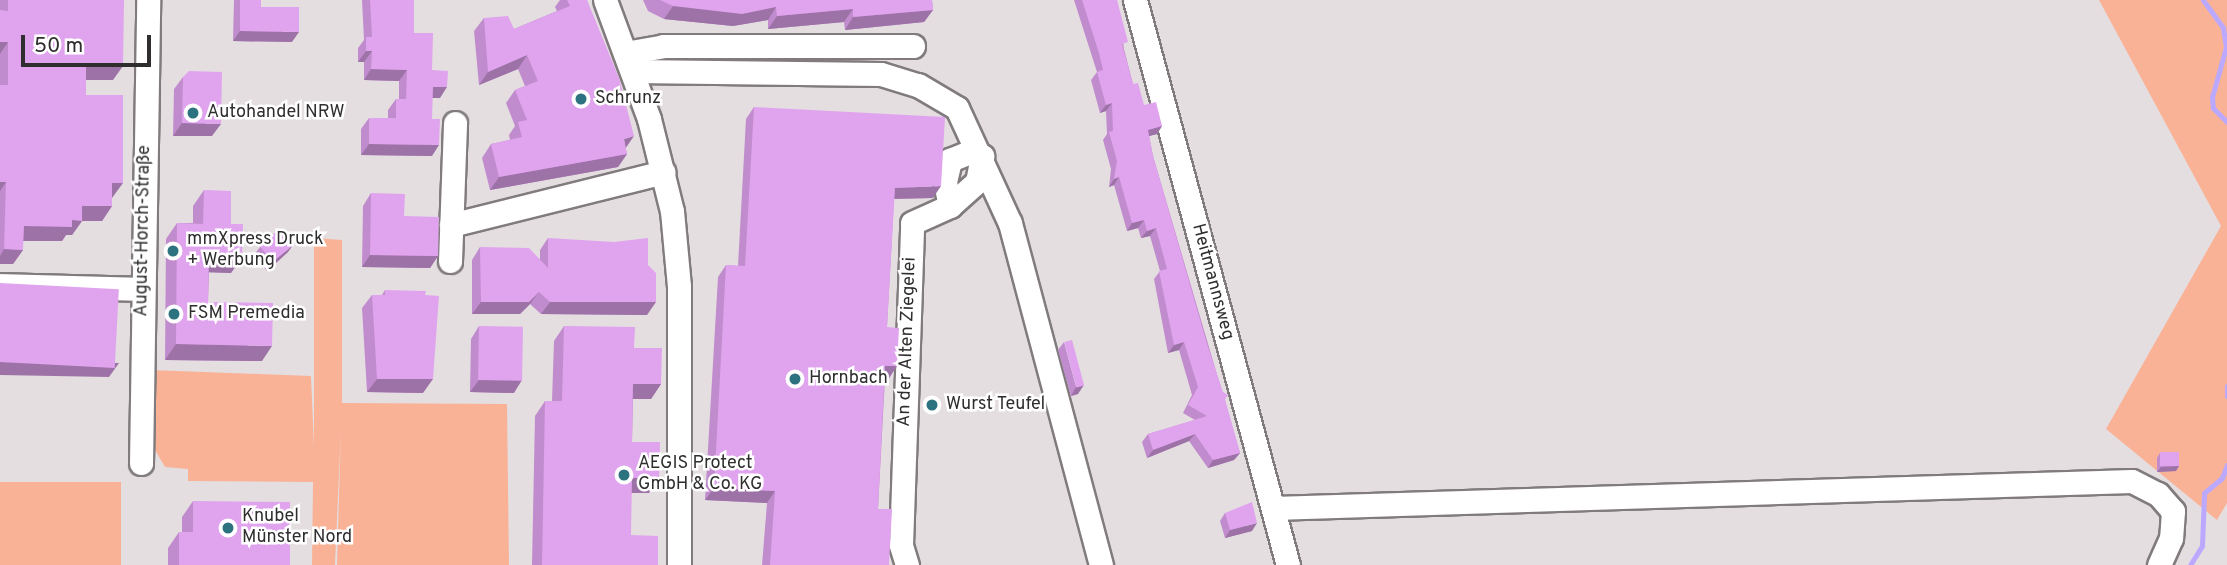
<!DOCTYPE html>
<html>
<head>
<meta charset="utf-8">
<style>
  body { margin:0 }
  #map { position:relative; width:2227px; height:565px; overflow:hidden; background:#e4dee1; font-family:Overpass,sans-serif }
  div>[style] { position:absolute }
  .green>* { inset:0; background:#fab296; transform-origin:0 0 }
  .stream>* { height:5px; margin:-2.5px; padding:0 2.5px; transform-origin:2.5px; border-radius:2.5px; background:#baa9ff }
  .roads { filter:drop-shadow(2px 0 #817b7e) drop-shadow(-2px 0 #817b7e) drop-shadow(0 2px #817b7e) drop-shadow(0 -2px #817b7e) }
  .minor>* { height:23px; margin:-11.5px; padding:0 11.5px; transform-origin:11.5px; border-radius:11.5px; background:#fff }
  .wall>* { inset:0; background:#c18ccd }
  .shaded-wall>* { inset:0; background:#9d72a7 }
  .building>* { inset:0; background:#e0a3ee; transform-origin:0 0 }
  .dots>* { width:19px; height:19px; translate:-50% -50%; box-sizing:border-box; border:4px solid #fff; border-radius:50% }
  span { translate:-50% -50%; white-space:nowrap; text-align:center; line-height:1.15; -webkit-text-stroke:5px #fff; paint-order:stroke }
  .poi-label { font-size:18px; color:#2f2d2e }
  .left { translate:0 -50%; text-align:left }
  .street-label { font-size:18px; color:#2f2d2e }
  .scale { position:absolute; left:21px; top:35px; width:130px; height:32px; box-sizing:border-box; border:4px solid #2f2d2e; border-top:0; padding-left:9px; font-size:21px; line-height:24px; white-space:nowrap; color:#2f2d2e; -webkit-text-stroke:5px #fff; paint-order:stroke }
</style>
</head>
<body>
<div id="map">
  <div class="green">
    <div style="clip-path:polygon(2099px 0,2227px 0,2227px 503px,2217px 520px,2106px 429px,2221px 226px)"></div>
    <div style="clip-path:polygon(314px 238px,342px 240px,342px 403px,507px 404px,509px 565px,337px 565px,341px 429px,335px 565px,312px 565px,313px 482px,188px 481px,188px 469px,165px 467px,151px 443px,151px 370px,311px 376px,314px 447px)"></div>
    <div style="left:0;top:482px;width:121px;height:83px"></div>
  </div>
  <div class="stream">
    <div style="left:2203px;top:0;width:34px;rotate:54deg"></div>
    <div style="left:2223px;top:28px;width:19px;rotate:81deg"></div>
    <div style="left:2226px;top:47px;width:52px;rotate:105.6deg"></div>
    <div style="left:2212px;top:97px;width:11px;rotate:85deg"></div>
    <div style="left:2213px;top:108px;width:20px;rotate:45deg"></div>
    <div style="left:2227px;top:386px;width:10px;rotate:90deg"></div>
    <div style="left:2190px;top:565px;width:22px;rotate:-58deg"></div>
    <div style="left:2202px;top:546px;width:53px;rotate:-87.8deg"></div>
    <div style="left:2204px;top:493px;width:23px;rotate:-40deg"></div>
    <div style="left:2222px;top:478px;width:14px;rotate:-69deg"></div>
  </div>
  <div class="roads">
    <div class="minor">
      <div style="left:605px;top:0;width:127px;rotate:69.7deg"></div>
      <div style="left:649px;top:119px;width:95px;rotate:76deg"></div>
      <div style="left:672px;top:211px;width:75px;rotate:84.7deg"></div>
      <div style="left:679px;top:286px;width:279px;rotate:90deg"></div>
      <div style="left:1135px;top:0;width:585px;rotate:74.85deg"></div>
      <div style="left:625px;top:53px;width:39px;rotate:-10deg"></div>
      <div style="left:663px;top:46px;width:250px"></div>
      <div style="left:632px;top:71px;width:249px;rotate:0.7deg"></div>
      <div style="left:881px;top:74px;width:39px;rotate:17deg"></div>
      <div style="left:918px;top:85px;width:45px;rotate:30.5deg"></div>
      <div style="left:957px;top:108px;width:127px;rotate:65.3deg"></div>
      <div style="left:1010px;top:223px;width:354px;rotate:75.1deg"></div>
      <div style="left:950px;top:206px;width:25px;rotate:-102deg"></div>
      <div style="left:945px;top:182px;width:23px;rotate:-77deg"></div>
      <div style="left:950px;top:160px;width:22px;rotate:-22deg"></div>
      <div style="left:970px;top:152px;width:13px;rotate:18deg"></div>
      <div style="left:451px;top:225px;width:219px;rotate:-14deg"></div>
      <div style="left:450px;top:261px;width:138px;rotate:-87.9deg"></div>
      <div style="left:0;top:285px;width:143px;rotate:1.6deg"></div>
      <div style="left:141px;top:463px;width:463px;rotate:-89.1deg"></div>
      <div style="left:1273px;top:508px;width:859px;rotate:-1.8deg"></div>
      <div style="left:2132px;top:481px;width:29px;rotate:27deg"></div>
      <div style="left:2158px;top:494px;width:23px;rotate:49deg"></div>
      <div style="left:2173px;top:511px;width:27px;rotate:94deg"></div>
      <div style="left:2171px;top:538px;width:30px;rotate:114deg"></div>
      <div style="left:907px;top:565px;width:21px;rotate:-107deg"></div>
      <div style="left:901px;top:545px;width:322px;rotate:-88deg"></div>
      <div style="left:912px;top:223px;width:42px;rotate:-24.1deg"></div>
      <div style="left:950px;top:206px;width:36px;rotate:-42deg"></div>
      <div style="left:977px;top:182px;width:26px;rotate:-79deg"></div>
    </div>
  </div>
  <div class="wall">
    <div style="clip-path:polygon(0 0,124px 0,113px 80px,86px 80px,86px 95px,112px 198px,112px 206px,102px 221px,82px 221px,72px 235px,66px 235px,62px 241px,23px 241px,23px 250px,13px 264px,0 264px)"></div>
    <div style="clip-path:polygon(234px 0,261px 0,261px 7px,292px 42px,233px 41px)"></div>
    <div style="clip-path:polygon(362px 0,414px 0,414px 33px,432px 70px,440px 98px,432px 98px,432px 156px,361px 155px,361px 129px,369px 118px,388px 118px,388px 110px,396px 99px,399px 99px,399px 81px,364px 80px,364px 62px,358px 62px,358px 48px,364px 40px)"></div>
    <div style="clip-path:polygon(560px 0,587px 0,627px 154px,618px 167px,490px 190px,482px 158px,491px 144px,510px 140px,509px 135px,515px 126px,506px 103px,515px 90px,525px 86px,518px 69px,479px 85px,474px 31px,484px 18px,514px 29px,557px 11px,555px 7px)"></div>
    <div style="clip-path:polygon(643px 0,932px 0,933px 10px,924px 22px,845px 30px,844px 22px,768px 29px,768px 20px,733px 26px,664px 19px,648px 11px)"></div>
    <div style="clip-path:polygon(1074px 0,1117px 0,1124px 49px,1133px 84px,1144px 105px,1162px 126px,1157px 134px,1149px 136px,1153px 156px,1240px 453px,1234px 460px,1208px 468px,1189px 441px,1147px 458px,1142px 442px,1148px 434px,1195px 420px,1183px 413px,1192px 395px,1179px 350px,1168px 353px,1154px 279px,1160px 271px,1150px 236px,1141px 238px,1138px 228px,1127px 231px,1114px 185px,1109px 187px,1111px 169px,1103px 140px,1107px 134px,1106px 111px,1100px 113px,1091px 80px,1097px 72px)"></div>
    <div style="clip-path:polygon(183px 77px,212px 136px,173px 136px,174px 89px)"></div>
    <div style="clip-path:polygon(754px 107px,933px 198px,894px 199px,887px 327px,897px 366px,889px 378px,885px 378px,878px 509px,889px 565px,762px 565px,767px 503px,705px 500px,718px 277px,726px 265px,738px 266px,746px 119px)"></div>
    <div style="clip-path:polygon(204px 190px,231px 224px,242px 257px,231px 273px,209px 272px,208px 302px,262px 361px,165px 360px,166px 239px,177px 223px,193px 223px,193px 206px)"></div>
    <div style="clip-path:polygon(371px 193px,404px 216px,438px 256px,430px 268px,362px 267px,363px 206px)"></div>
    <div style="clip-path:polygon(548px 238px,647px 315px,541px 314px,530px 304px,520px 314px,472px 314px,472px 260px,480px 247px,540px 259px,540px 250px)"></div>
    <div style="clip-path:polygon(260px 247px,288px 252px,267px 271px,254px 255px)"></div>
    <div style="clip-path:polygon(385px 290px,423px 393px,367px 392px,362px 308px,372px 295px,382px 295px)"></div>
    <div style="clip-path:polygon(479px 326px,514px 393px,470px 392px,471px 339px)"></div>
    <div style="clip-path:polygon(564px 326px,634px 348px,661px 384px,651px 399px,633px 399px,632px 442px,659px 478px,649px 493px,631px 493px,631px 535px,658px 565px,532px 565px,535px 416px,545px 401px,552px 401px,554px 341px)"></div>
    <div style="clip-path:polygon(1064px 342px,1078px 394px,1071px 396px,1058px 350px)"></div>
    <div style="clip-path:polygon(2160px 453px,2179px 466px,2176px 471px,2157px 472px,2157px 458px)"></div>
    <div style="clip-path:polygon(193px 501px,290px 565px,168px 565px,168px 548px,179px 532px,182px 532px,182px 517px)"></div>
    <div style="clip-path:polygon(1225px 513px,1252px 531px,1225px 538px,1220px 521px)"></div>
  </div>
  <div class="shaded-wall">
    <div style="clip-path:polygon(673px 6px,776px 7px,768px 20px,733px 26px,664px 19px)"></div>
    <div style="clip-path:polygon(853px 9px,844px 22px,768px 29px,777px 16px)"></div>
    <div style="clip-path:polygon(933px 10px,924px 22px,845px 30px,853px 17px)"></div>
    <div style="clip-path:polygon(240px 31px,299px 32px,292px 42px,233px 41px)"></div>
    <div style="clip-path:polygon(0 42px,8px 42px,0 54px)"></div>
    <div style="clip-path:polygon(366px 51px,372px 51px,364px 62px,358px 62px)"></div>
    <div style="clip-path:polygon(527px 55px,518px 69px,479px 85px,488px 72px)"></div>
    <div style="clip-path:polygon(86px 65px,123px 66px,113px 80px,76px 80px)"></div>
    <div style="clip-path:polygon(371px 69px,407px 70px,399px 81px,364px 80px)"></div>
    <div style="clip-path:polygon(433px 87px,447px 87px,440px 98px,425px 98px)"></div>
    <div style="clip-path:polygon(1112px 103px,1106px 111px,1100px 113px,1106px 105px)"></div>
    <div style="clip-path:polygon(182px 123px,221px 124px,212px 136px,173px 136px)"></div>
    <div style="clip-path:polygon(1162px 126px,1157px 134px,1142px 138px,1148px 130px)"></div>
    <div style="clip-path:polygon(634px 136px,625px 149px,624px 139px)"></div>
    <div style="clip-path:polygon(369px 144px,439px 145px,432px 156px,361px 155px)"></div>
    <div style="clip-path:polygon(627px 154px,618px 167px,490px 190px,499px 177px)"></div>
    <div style="clip-path:polygon(1119px 177px,1114px 185px,1109px 187px,1114px 179px)"></div>
    <div style="clip-path:polygon(0 182px,6px 182px,0 191px)"></div>
    <div style="clip-path:polygon(112px 183px,123px 183px,112px 198px)"></div>
    <div style="clip-path:polygon(941px 186px,933px 198px,886px 199px,895px 188px)"></div>
    <div style="clip-path:polygon(82px 206px,112px 206px,102px 221px,82px 221px,72px 235px,66px 235px,62px 241px,13px 241px,24px 226px)"></div>
    <div style="clip-path:polygon(1144px 220px,1138px 228px,1127px 231px,1132px 223px)"></div>
    <div style="clip-path:polygon(1156px 228px,1150px 236px,1141px 238px,1147px 231px)"></div>
    <div style="clip-path:polygon(294px 244px,288px 252px,267px 271px,273px 262px)"></div>
    <div style="clip-path:polygon(4px 249px,23px 250px,13px 264px,0 264px,0 256px)"></div>
    <div style="clip-path:polygon(370px 255px,438px 256px,430px 268px,362px 267px)"></div>
    <div style="clip-path:polygon(209px 257px,242px 257px,231px 273px,198px 272px)"></div>
    <div style="clip-path:polygon(539px 292px,530px 304px,520px 314px,472px 314px,481px 302px)"></div>
    <div style="clip-path:polygon(550px 302px,656px 302px,647px 315px,541px 314px)"></div>
    <div style="clip-path:polygon(1184px 342px,1179px 350px,1168px 353px,1174px 345px)"></div>
    <div style="clip-path:polygon(176px 344px,272px 346px,262px 361px,165px 360px)"></div>
    <div style="clip-path:polygon(0 362px,119px 363px,109px 377px,0 375px)"></div>
    <div style="clip-path:polygon(885px 366px,897px 366px,889px 378px,877px 377px)"></div>
    <div style="clip-path:polygon(377px 379px,433px 379px,423px 393px,367px 392px)"></div>
    <div style="clip-path:polygon(479px 380px,522px 380px,514px 393px,470px 392px)"></div>
    <div style="clip-path:polygon(633px 384px,661px 384px,651px 399px,623px 399px)"></div>
    <div style="clip-path:polygon(1084px 385px,1078px 394px,1071px 396px,1076px 387px)"></div>
    <div style="clip-path:polygon(1195px 434px,1189px 441px,1147px 458px,1153px 450px)"></div>
    <div style="clip-path:polygon(1240px 453px,1234px 460px,1208px 468px,1213px 460px)"></div>
    <div style="clip-path:polygon(2179px 466px,2176px 471px,2157px 472px,2161px 467px)"></div>
    <div style="clip-path:polygon(632px 478px,659px 478px,649px 493px,621px 493px)"></div>
    <div style="clip-path:polygon(714px 488px,775px 491px,767px 503px,705px 500px)"></div>
    <div style="clip-path:polygon(1257px 523px,1252px 531px,1225px 538px,1230px 530px)"></div>
  </div>
  <div class="building">
    <div style="clip-path:polygon(8px 0,124px 0,123px 66px,86px 65px,86px 95px,123px 95px,123px 183px,112px 183px,112px 206px,82px 206px,82px 221px,72px 220px,72px 227px,24px 226px,23px 250px,4px 249px,6px 182px,0 182px,0 85px,8px 85px,8px 42px,0 42px,0 10px,8px 11px)"></div>
    <div style="clip-path:polygon(240px 0,261px 0,261px 7px,299px 7px,299px 32px,240px 31px)"></div>
    <div style="clip-path:polygon(370px 0,414px 0,414px 33px,433px 33px,432px 70px,448px 71px,447px 87px,433px 87px,432px 119px,440px 119px,439px 145px,369px 144px,369px 118px,396px 118px,396px 99px,406px 99px,407px 70px,371px 69px,372px 51px,366px 51px,366px 37px,372px 37px)"></div>
    <div style="clip-path:polygon(567px 0,587px 0,619px 78px,634px 136px,624px 139px,627px 154px,499px 177px,491px 144px,522px 137px,518px 122px,527px 120px,515px 90px,538px 81px,527px 55px,488px 72px,484px 18px,508px 16px,514px 29px,570px 6px)"></div>
    <div style="clip-path:polygon(660px 0,932px 0,933px 10px,853px 17px,853px 9px,777px 16px,776px 7px,742px 14px,673px 6px)"></div>
    <div style="clip-path:polygon(1082px 0,1117px 0,1128px 42px,1122px 44px,1133px 84px,1138px 83px,1144px 105px,1156px 102px,1162px 126px,1148px 130px,1153px 156px,1207px 344px,1223px 392px,1228px 395px,1225px 399px,1240px 453px,1213px 460px,1195px 434px,1153px 450px,1148px 434px,1207px 416px,1188px 405px,1198px 387px,1184px 342px,1174px 345px,1159px 271px,1167px 269px,1156px 228px,1147px 231px,1144px 220px,1132px 223px,1119px 177px,1114px 179px,1117px 161px,1109px 132px,1113px 131px,1112px 103px,1106px 105px,1097px 72px,1103px 70px,1099px 53px)"></div>
    <div style="clip-path:polygon(189px 71px,222px 72px,221px 124px,182px 123px,183px 77px)"></div>
    <div style="clip-path:polygon(754px 107px,945px 117px,941px 186px,895px 188px,887px 327px,899px 328px,897px 366px,885px 366px,878px 509px,892px 509px,889px 565px,770px 565px,775px 491px,714px 488px,726px 265px,745px 266px)"></div>
    <div style="clip-path:polygon(204px 190px,231px 191px,231px 224px,243px 224px,242px 257px,209px 257px,208px 302px,273px 303px,272px 346px,176px 344px,177px 223px,203px 224px)"></div>
    <div style="clip-path:polygon(371px 193px,405px 194px,404px 216px,439px 217px,438px 256px,370px 255px)"></div>
    <div style="left:281px;top:228px;width:21px;height:28px;rotate:51deg"></div>
    <div style="clip-path:polygon(548px 238px,614px 242px,648px 238px,648px 265px,656px 273px,656px 302px,550px 302px,539px 292px,529px 302px,481px 302px,480px 247px,529px 248px,548px 268px)"></div>
    <div style="left:0;top:283px;width:119px;height:79px;rotate:3deg"></div>
    <div style="clip-path:polygon(385px 290px,426px 291px,425px 295px,439px 296px,433px 379px,377px 379px,372px 295px,385px 295px)"></div>
    <div style="left:479px;top:326px;width:44px;height:54px;rotate:1deg"></div>
    <div style="clip-path:polygon(564px 326px,635px 327px,634px 348px,662px 348px,661px 384px,633px 384px,632px 442px,660px 442px,659px 478px,632px 478px,631px 535px,658px 536px,658px 565px,542px 565px,545px 401px,562px 401px)"></div>
    <div style="left:1072px;top:340px;width:47px;height:8px;rotate:75deg"></div>
    <div style="left:2179px;top:452px;width:14px;height:19px;rotate:90deg"></div>
    <div style="clip-path:polygon(193px 501px,290px 502px,290px 565px,179px 565px,179px 532px,193px 532px)"></div>
    <div style="clip-path:polygon(1252px 502px,1257px 523px,1230px 530px,1225px 513px)"></div>
  </div>
  <div class="dots">
    <div style="left:581px;top:99px;background:#2c727f"></div>
    <div style="left:193px;top:113px;background:#2c727f"></div>
    <div style="left:173px;top:251px;background:#2c727f"></div>
    <div style="left:174px;top:314px;background:#2c727f"></div>
    <div style="left:795px;top:379px;background:#2c727f"></div>
    <div style="left:932px;top:405px;background:#2c727f"></div>
    <div style="left:624px;top:475px;background:#2c727f"></div>
    <div style="left:228px;top:528px;background:#2c727f"></div>
  </div>
  <div class="poi-label">
    <span class="left" style="left:595px;top:99px">Schrunz</span>
    <span class="left" style="left:207px;top:113px">Autohandel NRW</span>
    <span class="left" style="left:187px;top:251px">mmXpress Druck<br>+ Werbung</span>
    <span class="left" style="left:188px;top:314px">FSM Premedia</span>
    <span class="left" style="left:809px;top:379px">Hornbach</span>
    <span class="left" style="left:946px;top:405px">Wurst Teufel</span>
    <span class="left" style="left:638px;top:475px">AEGIS Protect<br>GmbH &amp; Co. KG</span>
    <span class="left" style="left:242px;top:528px">Knubel<br>Münster Nord</span>
  </div>
  <div class="street-label">
    <span style="left:144px;top:231px;rotate:-89deg">August-Horch-Straße</span>
    <span style="left:1212px;top:282px;rotate:75deg">Heitmannsweg</span>
    <span style="left:908px;top:342px;rotate:-88deg">An der Alten Ziegelei</span>
  </div>
  <div class="scale">50 m</div>
</div>
</body>
</html>
